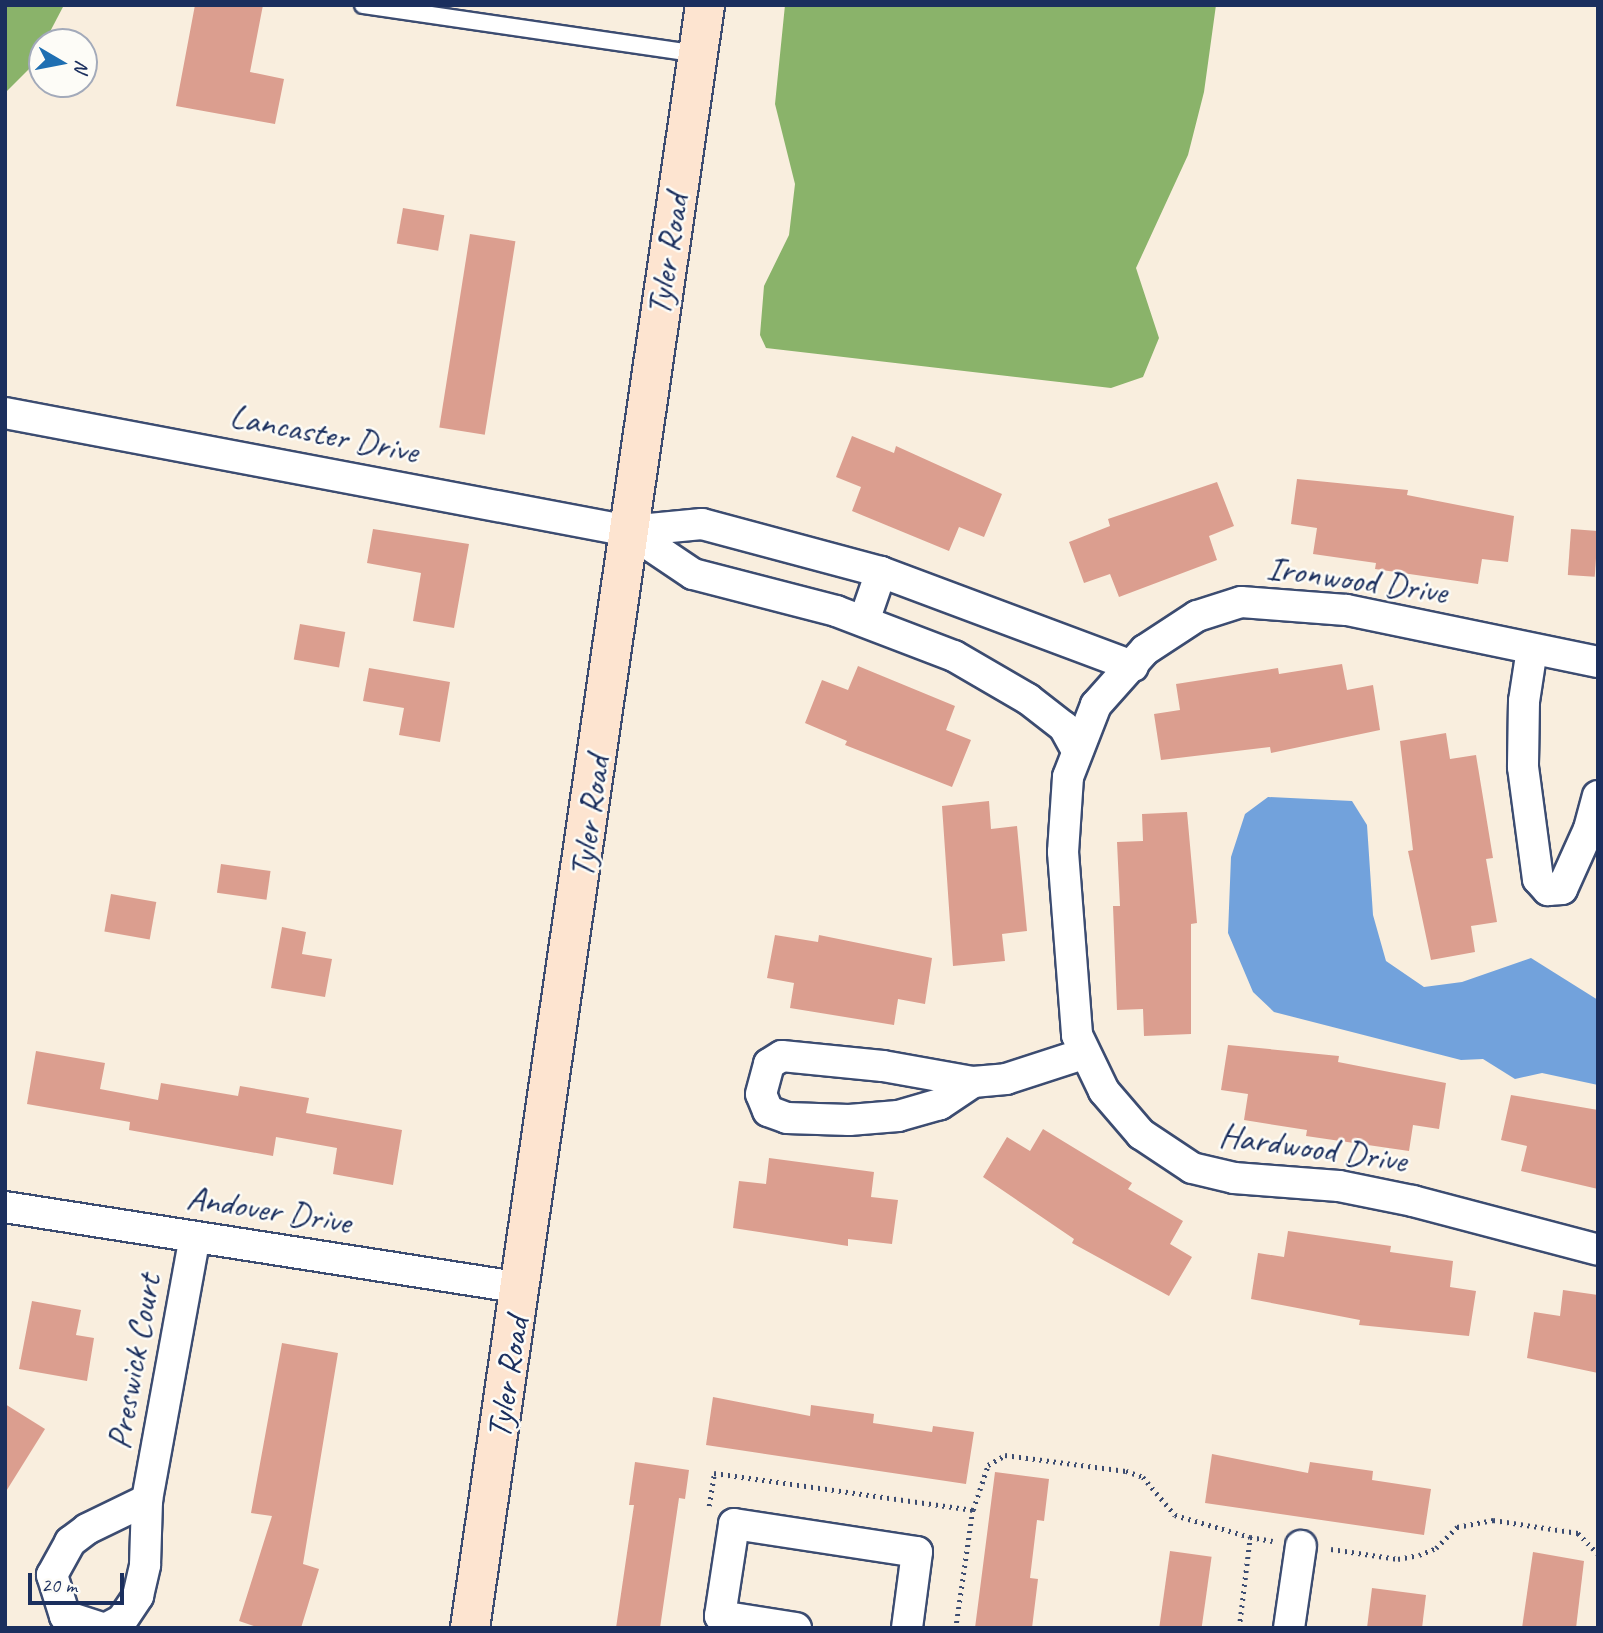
<!DOCTYPE html>
<html>
<head>
<meta charset="utf-8">
<style>
  body { margin:0 }
  #map { position:relative; width:1603px; height:1633px; overflow:hidden; background:#f9eede; font-family:Caveat,sans-serif }
  div>[style] { position:absolute }
  .forest>* { inset:0; background:#8ab36a }
  .water>* { inset:0; background:#72a2dc }
  .building>* { inset:0; background:#db9e8f; transform-origin:0 0 }
  .path>* { height:4.5px; margin-top:-2.25px; transform-origin:0; background:repeating-linear-gradient(90deg,#3c4c71 0 2px,transparent 0 7px) }
  .roads { filter:drop-shadow(2px 0 #3c4c71) drop-shadow(-2px 0 #3c4c71) drop-shadow(0 2px #3c4c71) drop-shadow(0 -2px #3c4c71) }
  .lane>* { height:16px; margin:-8px; padding:0 8px; transform-origin:8px; border-radius:8px; background:#fff }
  .street>* { height:30px; margin:-15px; padding:0 15px; transform-origin:15px; border-radius:15px; background:#fff }
  .secondary>* { height:38px; margin:-19px; padding:0 19px; transform-origin:19px; border-radius:19px; background:#fde4d0 }
  span { translate:-50% -50%; white-space:nowrap; text-align:center; line-height:1.15; -webkit-text-stroke:5px #fdfcf7; paint-order:stroke }
  .street-label { font-size:35px; color:#1b2f5e }
  .frame { position:absolute; inset:0; border:7px solid #1b2f5e; pointer-events:none }
  .north { position:absolute; left:28px; top:28px; width:70px; height:70px; box-sizing:border-box; background:#fdfcf7; border:2px solid #a3aaba; border-radius:50%; rotate:100deg; font-size:19px; font-weight:700; line-height:28px; text-align:center; color:#1b2f5e }
  .north::after { content:''; display:block; margin:auto; width:24px; height:32px; background:#1f6fb2; clip-path:polygon(50% 0,100% 100%,50% 72%,0 100%) }
  .scale { position:absolute; left:28px; top:1573px; width:96px; height:32px; box-sizing:border-box; border:4px solid #1b2f5e; border-top:0; padding-left:9px; font-size:21px; line-height:24px; white-space:nowrap; color:#1b2f5e; -webkit-text-stroke:5px #fdfcf7; paint-order:stroke }
</style>
</head>
<body>
<div id="map">
  <div class="forest">
    <div style="clip-path:polygon(5px 5px,64px 5px,32px 66px,5px 93px)"></div>
    <div style="clip-path:polygon(785px 5px,1216px 5px,1204px 92px,1188px 155px,1136px 268px,1159px 338px,1143px 377px,1111px 388px,766px 348px,760px 335px,764px 286px,789px 235px,795px 184px,775px 104px)"></div>
  </div>
  <div class="water">
    <div style="clip-path:polygon(1268px 797px,1352px 801px,1367px 825px,1373px 915px,1386px 961px,1424px 987px,1462px 982px,1531px 958px,1598px 1000px,1598px 1085px,1542px 1073px,1515px 1079px,1483px 1059px,1461px 1060px,1274px 1012px,1253px 992px,1228px 933px,1231px 857px,1245px 814px)"></div>
  </div>
  <div class="building">
    <div style="clip-path:polygon(195px 5px,263px 5px,250px 72px,284px 79px,275px 124px,176px 106px)"></div>
    <div style="left:403px;top:208px;width:42px;height:36px;rotate:10deg"></div>
    <div style="left:470px;top:234px;width:46px;height:196px;rotate:9deg"></div>
    <div style="clip-path:polygon(852px 436px,894px 453px,896px 446px,1002px 494px,984px 537px,959px 527px,949px 551px,852px 511px,861px 487px,836px 477px)"></div>
    <div style="clip-path:polygon(1297px 479px,1408px 490px,1407px 495px,1514px 516px,1508px 562px,1482px 559px,1478px 584px,1375px 569px,1376px 563px,1313px 554px,1317px 528px,1291px 524px)"></div>
    <div style="clip-path:polygon(1217px 482px,1234px 526px,1209px 536px,1217px 560px,1119px 597px,1110px 574px,1084px 583px,1069px 542px,1110px 526px,1108px 519px)"></div>
    <div style="clip-path:polygon(373px 529px,469px 544px,454px 628px,413px 621px,421px 573px,367px 563px)"></div>
    <div style="left:1571px;top:529px;width:27px;height:46px;rotate:4deg"></div>
    <div style="left:300px;top:624px;width:46px;height:36px;rotate:10deg"></div>
    <div style="clip-path:polygon(1342px 664px,1347px 690px,1373px 685px,1380px 730px,1271px 753px,1270px 747px,1161px 760px,1154px 714px,1180px 710px,1176px 684px,1278px 668px,1279px 674px)"></div>
    <div style="clip-path:polygon(858px 666px,955px 706px,946px 730px,971px 740px,952px 787px,845px 745px,847px 741px,805px 723px,822px 680px,848px 690px)"></div>
    <div style="clip-path:polygon(369px 668px,450px 682px,440px 742px,399px 735px,404px 708px,363px 701px)"></div>
    <div style="clip-path:polygon(1446px 733px,1450px 759px,1476px 755px,1493px 858px,1486px 859px,1497px 922px,1471px 926px,1475px 952px,1431px 960px,1408px 851px,1413px 850px,1400px 741px)"></div>
    <div style="clip-path:polygon(989px 801px,991px 829px,1017px 826px,1027px 931px,1002px 934px,1005px 961px,953px 966px,942px 806px)"></div>
    <div style="clip-path:polygon(1187px 812px,1197px 923px,1191px 924px,1191px 1034px,1144px 1036px,1143px 1009px,1117px 1010px,1113px 906px,1120px 906px,1117px 842px,1143px 841px,1142px 814px)"></div>
    <div style="left:221px;top:864px;width:50px;height:29px;rotate:8deg"></div>
    <div style="left:111px;top:894px;width:46px;height:38px;rotate:10deg"></div>
    <div style="clip-path:polygon(282px 927px,306px 932px,302px 954px,332px 959px,325px 997px,271px 988px)"></div>
    <div style="clip-path:polygon(775px 935px,818px 942px,819px 935px,932px 958px,925px 1004px,898px 999px,894px 1025px,790px 1008px,794px 983px,767px 978px)"></div>
    <div style="clip-path:polygon(1228px 1045px,1339px 1056px,1338px 1062px,1446px 1083px,1439px 1129px,1413px 1125px,1409px 1151px,1306px 1136px,1307px 1130px,1244px 1120px,1248px 1094px,1221px 1090px)"></div>
    <div style="clip-path:polygon(36px 1051px,105px 1063px,100px 1089px,158px 1100px,161px 1083px,238px 1096px,240px 1086px,309px 1098px,306px 1113px,402px 1130px,393px 1185px,333px 1174px,337px 1148px,276px 1137px,273px 1156px,129px 1130px,130px 1122px,27px 1104px)"></div>
    <div style="clip-path:polygon(1511px 1095px,1598px 1110px,1598px 1189px,1521px 1171px,1527px 1146px,1501px 1140px)"></div>
    <div style="clip-path:polygon(1043px 1129px,1132px 1183px,1128px 1189px,1183px 1221px,1170px 1244px,1192px 1257px,1169px 1296px,1072px 1243px,1074px 1239px,983px 1177px,1007px 1137px,1030px 1151px)"></div>
    <div style="clip-path:polygon(769px 1158px,874px 1172px,871px 1197px,898px 1200px,892px 1244px,848px 1239px,848px 1246px,733px 1228px,739px 1181px,766px 1184px)"></div>
    <div style="clip-path:polygon(1288px 1231px,1391px 1246px,1390px 1252px,1453px 1261px,1450px 1287px,1476px 1291px,1469px 1336px,1359px 1325px,1360px 1320px,1251px 1299px,1258px 1253px,1284px 1257px)"></div>
    <div style="clip-path:polygon(1563px 1290px,1598px 1295px,1598px 1373px,1527px 1358px,1534px 1312px,1560px 1316px)"></div>
    <div style="clip-path:polygon(32px 1301px,81px 1310px,76px 1335px,94px 1338px,87px 1381px,19px 1369px)"></div>
    <div style="clip-path:polygon(282px 1343px,338px 1353px,303px 1564px,319px 1569px,301px 1628px,260px 1628px,239px 1621px,272px 1516px,251px 1513px)"></div>
    <div style="clip-path:polygon(713px 1397px,810px 1416px,811px 1405px,874px 1414px,873px 1423px,932px 1432px,933px 1426px,974px 1432px,966px 1484px,706px 1445px)"></div>
    <div style="clip-path:polygon(5px 1404px,45px 1429px,5px 1493px)"></div>
    <div style="clip-path:polygon(1212px 1454px,1308px 1473px,1310px 1462px,1373px 1471px,1372px 1480px,1431px 1489px,1424px 1535px,1205px 1503px)"></div>
    <div style="clip-path:polygon(635px 1462px,689px 1470px,685px 1499px,679px 1498px,660px 1628px,616px 1628px,634px 1505px,629px 1505px)"></div>
    <div style="clip-path:polygon(995px 1472px,1049px 1479px,1044px 1521px,1037px 1520px,1030px 1578px,1038px 1579px,1032px 1628px,975px 1628px)"></div>
    <div style="left:1170px;top:1551px;width:42px;height:78px;rotate:8deg"></div>
    <div style="clip-path:polygon(1533px 1552px,1584px 1561px,1576px 1628px,1522px 1628px)"></div>
    <div style="clip-path:polygon(1372px 1588px,1426px 1595px,1422px 1628px,1367px 1628px)"></div>
  </div>
  <div class="path">
    <div style="left:709px;top:1506px;width:33px;rotate:-81deg"></div>
    <div style="left:714px;top:1473px;width:262px;rotate:8.1deg"></div>
    <div style="left:973px;top:1510px;width:119px;rotate:98.2deg"></div>
    <div style="left:973px;top:1510px;width:47px;rotate:-71.6deg"></div>
    <div style="left:988px;top:1465px;width:20px;rotate:-30deg"></div>
    <div style="left:1005px;top:1455px;width:122px;rotate:7.5deg"></div>
    <div style="left:1126px;top:1471px;width:18px;rotate:19deg"></div>
    <div style="left:1143px;top:1477px;width:50px;rotate:49.9deg"></div>
    <div style="left:1175px;top:1515px;width:78px;rotate:16.3deg"></div>
    <div style="left:1331px;top:1549px;width:68px;rotate:8.5deg"></div>
    <div style="left:1398px;top:1559px;width:21px;rotate:-11deg"></div>
    <div style="left:1419px;top:1555px;width:18px;rotate:-22deg"></div>
    <div style="left:1436px;top:1548px;width:30px;rotate:-45deg"></div>
    <div style="left:1457px;top:1527px;width:37px;rotate:-11deg"></div>
    <div style="left:1493px;top:1520px;width:86px;rotate:8.7deg"></div>
    <div style="left:1578px;top:1533px;width:29px;rotate:46deg"></div>
    <div style="left:1239px;top:1628px;width:92px;rotate:-83.1deg"></div>
    <div style="left:1250px;top:1537px;width:23px;rotate:10deg"></div>
  </div>
  <div class="roads">
    <div class="lane">
      <div style="left:363px;top:5px;width:339px;rotate:8.3deg"></div>
    </div>
    <div class="street">
      <div style="left:5px;top:413px;width:635px;rotate:10.71deg"></div>
      <div style="left:629px;top:531px;width:73px;rotate:-5.5deg"></div>
      <div style="left:702px;top:524px;width:185px;rotate:15deg"></div>
      <div style="left:881px;top:572px;width:269px;rotate:20.5deg"></div>
      <div style="left:629px;top:531px;width:77px;rotate:33.9deg"></div>
      <div style="left:693px;top:574px;width:148px;rotate:14.5deg"></div>
      <div style="left:836px;top:611px;width:126px;rotate:20.9deg"></div>
      <div style="left:954px;top:656px;width:86px;rotate:30.2deg"></div>
      <div style="left:1028px;top:699px;width:46px;rotate:37.9deg"></div>
      <div style="left:1064px;top:727px;width:25px;rotate:61deg"></div>
      <div style="left:864px;top:621px;width:52px;rotate:-70.9deg"></div>
      <div style="left:1532px;top:649px;width:53px;rotate:98.7deg"></div>
      <div style="left:1524px;top:701px;width:66px;rotate:90.9deg"></div>
      <div style="left:1523px;top:767px;width:113px;rotate:82.4deg"></div>
      <div style="left:1538px;top:879px;width:15px;rotate:48deg"></div>
      <div style="left:1548px;top:890px;width:14px;rotate:-4deg"></div>
      <div style="left:1562px;top:889px;width:66px;rotate:-65.8deg"></div>
      <div style="left:1589px;top:829px;width:34px;rotate:-75deg"></div>
      <div style="left:1598px;top:662px;width:257px;rotate:-168.3deg"></div>
      <div style="left:1346px;top:610px;width:105px;rotate:-175.6deg"></div>
      <div style="left:1241px;top:602px;width:46px;rotate:162.3deg"></div>
      <div style="left:1197px;top:616px;width:62px;rotate:146.8deg"></div>
      <div style="left:1145px;top:650px;width:74px;rotate:131.7deg"></div>
      <div style="left:1096px;top:705px;width:77px;rotate:111.3deg"></div>
      <div style="left:1068px;top:777px;width:75px;rotate:93.8deg"></div>
      <div style="left:1063px;top:852px;width:184px;rotate:85.6deg"></div>
      <div style="left:1077px;top:1035px;width:62px;rotate:64.3deg"></div>
      <div style="left:1104px;top:1091px;width:57px;rotate:49.3deg"></div>
      <div style="left:1141px;top:1134px;width:61px;rotate:33.7deg"></div>
      <div style="left:1192px;top:1168px;width:43px;rotate:13.4deg"></div>
      <div style="left:1234px;top:1178px;width:105px;rotate:4.4deg"></div>
      <div style="left:1339px;top:1186px;width:76px;rotate:11.5deg"></div>
      <div style="left:1413px;top:1201px;width:191px;rotate:14.8deg"></div>
      <div style="left:973px;top:1082px;width:40px;rotate:146deg"></div>
      <div style="left:940px;top:1104px;width:44px;rotate:164.1deg"></div>
      <div style="left:898px;top:1116px;width:49px;rotate:175.3deg"></div>
      <div style="left:849px;top:1120px;width:62px;rotate:-178.2deg"></div>
      <div style="left:787px;top:1118px;width:20px;rotate:-160deg"></div>
      <div style="left:768px;top:1111px;width:18px;rotate:-112deg"></div>
      <div style="left:761px;top:1094px;width:31px;rotate:-75deg"></div>
      <div style="left:769px;top:1064px;width:15px;rotate:-32deg"></div>
      <div style="left:782px;top:1056px;width:101px;rotate:5.7deg"></div>
      <div style="left:883px;top:1066px;width:91px;rotate:10.1deg"></div>
      <div style="left:973px;top:1082px;width:33px;rotate:-5deg"></div>
      <div style="left:1006px;top:1079px;width:81px;rotate:-18deg"></div>
      <div style="left:5px;top:1207px;width:523px;rotate:8.9deg"></div>
      <div style="left:102px;top:1628px;width:39px;rotate:-162deg"></div>
      <div style="left:65px;top:1616px;width:43px;rotate:-107.6deg"></div>
      <div style="left:52px;top:1575px;width:38px;rotate:-61deg"></div>
      <div style="left:70px;top:1542px;width:21px;rotate:-37deg"></div>
      <div style="left:87px;top:1529px;width:67px;rotate:-25.8deg"></div>
      <div style="left:107px;top:1628px;width:17px;rotate:-28deg"></div>
      <div style="left:122px;top:1620px;width:29px;rotate:-56deg"></div>
      <div style="left:138px;top:1596px;width:32px;rotate:-77deg"></div>
      <div style="left:145px;top:1565px;width:65px;rotate:-88.2deg"></div>
      <div style="left:147px;top:1500px;width:267px;rotate:-79.7deg"></div>
      <div style="left:796px;top:1628px;width:77px;rotate:-171deg"></div>
      <div style="left:720px;top:1616px;width:93px;rotate:-81.3deg"></div>
      <div style="left:734px;top:1524px;width:185px;rotate:8.7deg"></div>
      <div style="left:917px;top:1552px;width:77px;rotate:97.5deg"></div>
      <div style="left:1289px;top:1628px;width:83px;rotate:-81.7deg"></div>
    </div>
    <div class="secondary">
      <div style="left:470px;top:1628px;width:1640px;rotate:-81.76deg"></div>
    </div>
  </div>
  <div class="street-label">
    <span style="left:668px;top:255px;rotate:-81deg">Tyler Road</span>
    <span style="left:324px;top:434px;rotate:11deg">Lancaster Drive</span>
    <span style="left:1357px;top:580px;rotate:8deg">Ironwood Drive</span>
    <span style="left:590px;top:817px;rotate:-82deg">Tyler Road</span>
    <span style="left:1313px;top:1148px;rotate:8deg">Hardwood Drive</span>
    <span style="left:269px;top:1210px;rotate:9deg">Andover Drive</span>
    <span style="left:134px;top:1362px;rotate:-80deg">Preswick Court</span>
    <span style="left:508px;top:1378px;rotate:-81deg">Tyler Road</span>
  </div>
  <div class="frame"></div>
  <div class="north">N</div>
  <div class="scale">20 m</div>
</div>
</body>
</html>
